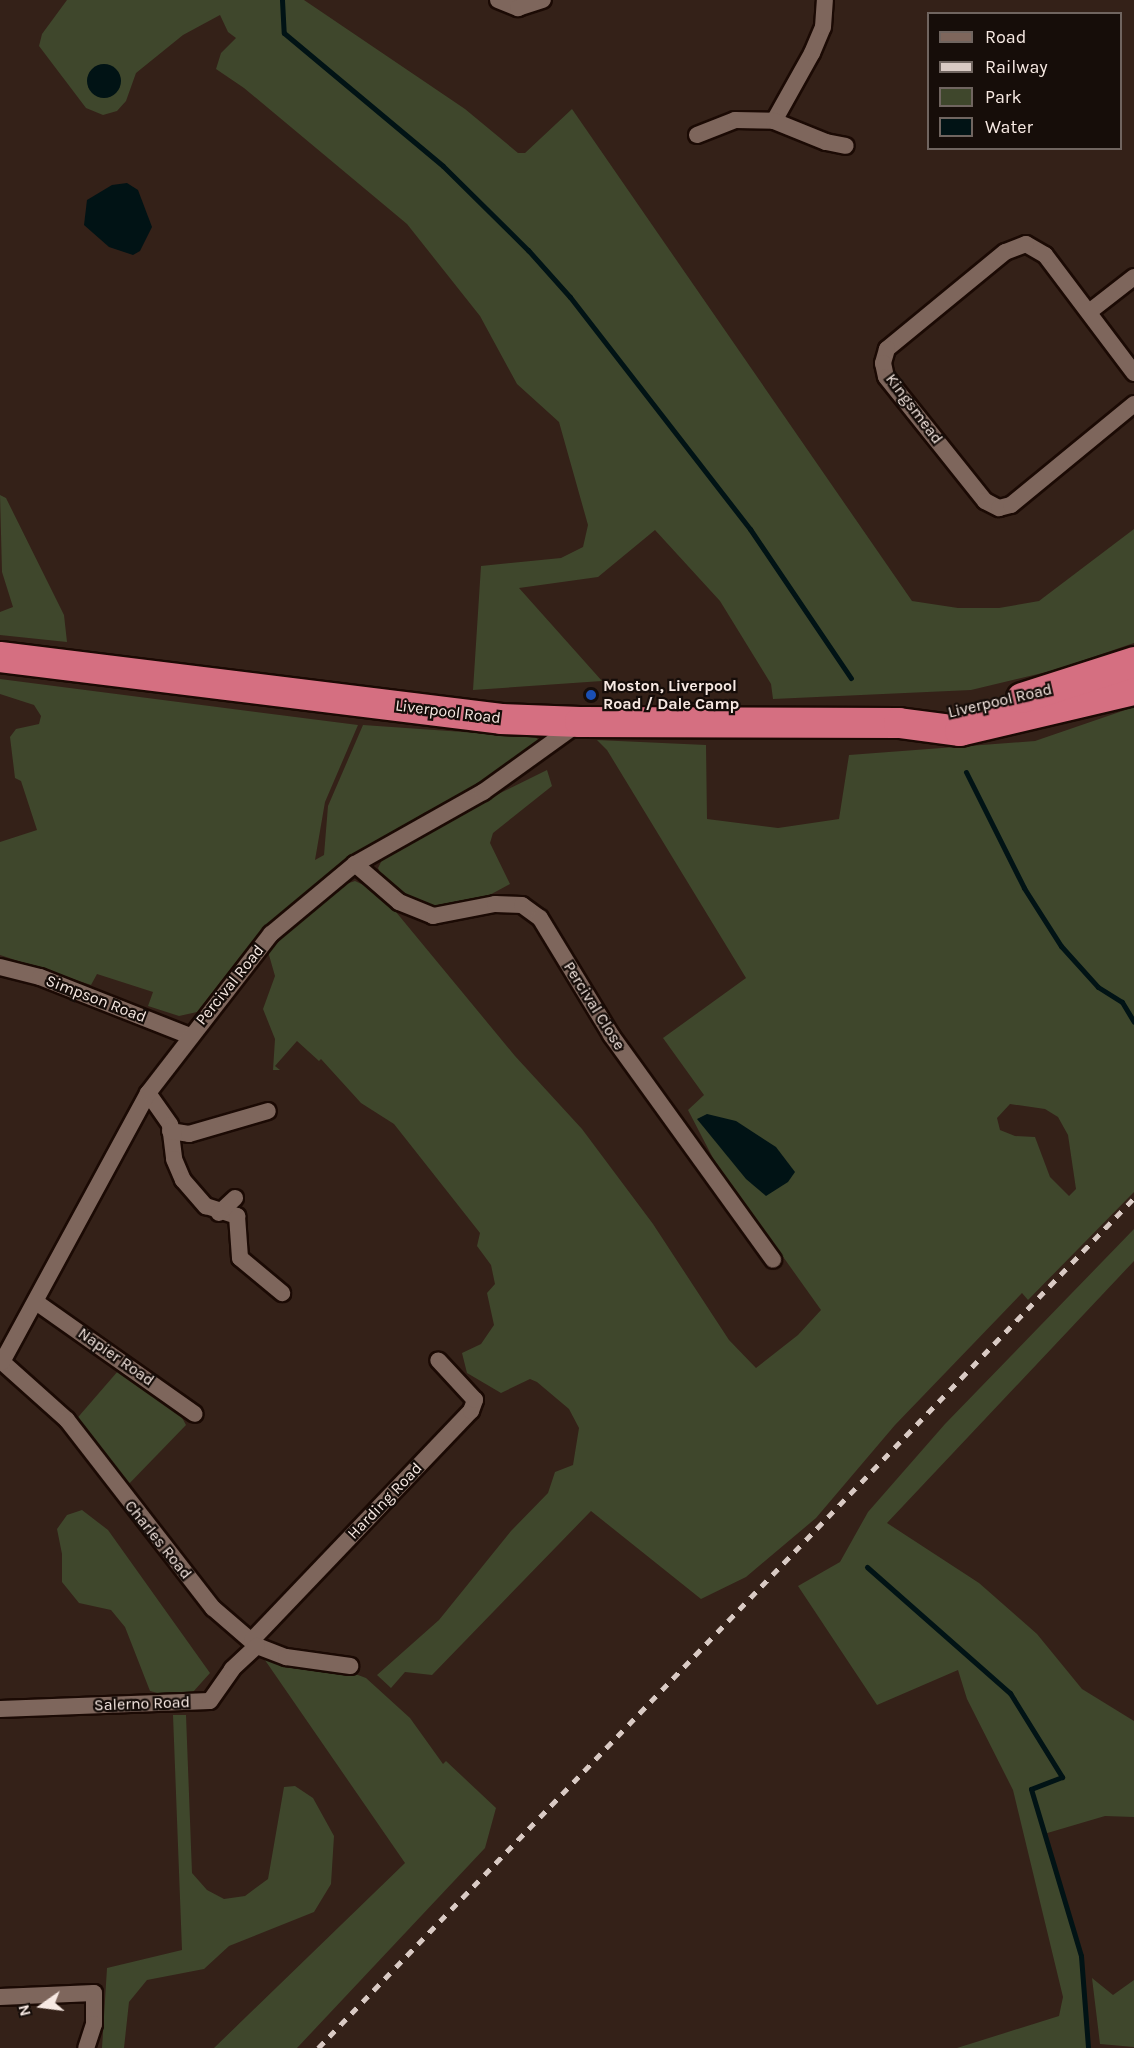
<!DOCTYPE html>
<html>
<head>
<meta charset="utf-8">
<style>
  body { margin:0 }
  #map { position:relative; width:1134px; height:2048px; overflow:hidden; background:#342118; font-family:Karla,sans-serif }
  div>[style] { position:absolute }
  .green>* { inset:0; background:#3f472c }
  .water>* { inset:0; background:#011315 }
  .round { border-radius:50% }
  .stream>* { height:5px; margin:-2.5px; padding:0 2.5px; transform-origin:2.5px; border-radius:2.5px; background:#011315 }
  .roads { filter:drop-shadow(2px 0 #1b0a04) drop-shadow(-2px 0 #1b0a04) drop-shadow(0 2px #1b0a04) drop-shadow(0 -2px #1b0a04) }
  .street>* { height:16px; margin:-8px; padding:0 8px; transform-origin:8px; border-radius:8px; background:#7e665c }
  .highway>* { height:30px; margin:-15px; padding:0 15px; transform-origin:15px; border-radius:15px; background:#d56f81 }
  .rail>* { height:4.5px; margin-top:-2.25px; transform-origin:0; background:repeating-linear-gradient(90deg,#d9cac4 0 8px,transparent 0 16px) }
  .dots>* { width:16px; height:16px; translate:-50% -50%; box-sizing:border-box; border:3px solid #160d09; border-radius:50% }
  span { translate:-50% -50%; white-space:nowrap; text-align:center; line-height:1.15; -webkit-text-stroke:4.5px #160d09; paint-order:stroke }
  .street-label { font-size:16px; color:#f7e9e3 }
  .poi-label { font-size:16px; color:#f7e9e3; font-weight:700 }
  .left { translate:0 -50%; text-align:left }
  .legend { position:absolute; left:927px; top:12px; width:195px; height:138px; box-sizing:border-box; background:#160d09; border:2px solid #706560; margin:0; padding:8px 10px; list-style:none; font-size:18px; color:#f7e9e3 }
  .legend li { display:flex; align-items:center; gap:12px; height:30px }
  .legend b { width:30px; border:2px solid #706560 }
  .north { position:absolute; left:12px; top:1976px; width:60px; height:60px; -webkit-text-stroke:4px #160d09; paint-order:stroke; rotate:256deg; font-size:16px; font-weight:700; line-height:24px; text-align:center; color:#f7e9e3 }
  .north::after { content:''; display:block; margin:auto; width:21px; height:27px; background:#f7e9e3; clip-path:polygon(50% 0,100% 100%,50% 72%,0 100%) }
</style>
</head>
<body>
<div id="map">
  <div class="green">
    <div style="clip-path:polygon(67px 0,304px 0,465px 109px,518px 153px,525px 153px,572px 109px,912px 601px,958px 608px,999px 608px,1039px 601px,1134px 529px,1134px 643px,1055px 670px,971px 690px,773px 699px,771px 684px,720px 601px,655px 530px,598px 577px,519px 588px,602px 681px,473px 690px,481px 566px,561px 558px,583px 547px,588px 525px,559px 422px,517px 384px,480px 316px,407px 224px,244px 88px,216px 69px,221px 53px,236px 38px,228px 32px,220px 15px,183px 35px,136px 73px,126px 101px,117px 111px,103px 115px,86px 108px,39px 46px,42px 34px)"></div>
    <div style="clip-path:polygon(0 495px,6px 498px,64px 615px,67px 642px,0 635px,0 612px,13px 607px,2px 572px)"></div>
    <div style="clip-path:polygon(0 679px,358px 725px,325px 802px,315px 860px,324px 855px,328px 806px,363px 725px,535px 737px,542px 742px,541px 756px,424px 813px,336px 868px,282px 912px,239px 958px,197px 1012px,179px 1016px,148px 1006px,153px 992px,97px 974px,91px 985px,0 955px,0 842px,37px 830px,21px 781px,15px 778px,10px 737px,16px 729px,39px 724px,41px 716px,34px 705px,0 694px)"></div>
    <div style="clip-path:polygon(evenodd,1134px 707px,1134px 1192px,1028px 1300px,1022px 1293px,895px 1425px,816px 1518px,746px 1577px,701px 1599px,591px 1511px,432px 1675px,405px 1672px,391px 1688px,377px 1675px,439px 1620px,511px 1531px,548px 1493px,555px 1472px,573px 1465px,579px 1428px,569px 1409px,537px 1382px,530px 1379px,501px 1393px,467px 1373px,462px 1353px,481px 1344px,494px 1325px,487px 1293px,495px 1284px,491px 1265px,477px 1246px,480px 1233px,394px 1124px,361px 1103px,321px 1059px,319px 1061px,297px 1041px,275px 1066px,280px 1070px,273px 1070px,275px 1039px,263px 1009px,275px 976px,267px 948px,341px 882px,343px 885px,355px 881px,368px 887px,396px 912px,515px 1056px,582px 1129px,653px 1224px,729px 1340px,756px 1368px,798px 1335px,821px 1310px,714px 1160px,688px 1110px,704px 1095px,663px 1038px,746px 978px,607px 750px,597px 740px,706px 745px,707px 819px,778px 828px,839px 819px,849px 755px,1035px 741px,1134px 707px,1010px 1104px,1045px 1109px,1058px 1117px,1068px 1135px,1076px 1189px,1069px 1196px,1050px 1177px,1035px 1137px,1015px 1136px,1000px 1130px,997px 1118px,1010px 1104px)"></div>
    <div style="clip-path:polygon(547px 770px,552px 786px,493px 833px,490px 843px,510px 884px,473px 904px,441px 911px,409px 902px,383px 879px,378px 868px,385px 854px,441px 822px)"></div>
    <div style="clip-path:polygon(1134px 1229px,1134px 1261px,887px 1523px,979px 1583px,1037px 1634px,1082px 1689px,1134px 1721px,1134px 1817px,1105px 1816px,1044px 1834px,1081px 1956px,1088px 2048px,957px 2048px,1059px 2016px,1063px 1997px,1013px 1790px,967px 1699px,958px 1670px,877px 1705px,798px 1586px,840px 1562px,868px 1512px,945px 1424px)"></div>
    <div style="clip-path:polygon(118px 1371px,179px 1412px,186px 1425px,125px 1488px,73px 1423px)"></div>
    <div style="clip-path:polygon(82px 1510px,108px 1530px,210px 1673px,193px 1692px,165px 1695px,150px 1691px,125px 1627px,111px 1610px,79px 1603px,62px 1582px,62px 1554px,57px 1529px,67px 1515px)"></div>
    <div style="clip-path:polygon(258px 1650px,303px 1669px,334px 1666px,366px 1678px,410px 1718px,443px 1764px,446px 1761px,496px 1808px,485px 1848px,297px 2048px,214px 2048px,405px 1863px)"></div>
    <div style="clip-path:polygon(173px 1715px,186px 1715px,192px 1873px,207px 1890px,224px 1899px,245px 1896px,268px 1879px,284px 1787px,295px 1786px,313px 1798px,334px 1836px,331px 1884px,314px 1912px,229px 1946px,204px 1969px,147px 1980px,129px 2002px,124px 2048px,102px 2048px,107px 1968px,182px 1950px)"></div>
    <div style="clip-path:polygon(1092px 1978px,1113px 1995px,1134px 1980px,1134px 2047px,1100px 2044px)"></div>
  </div>
  <div class="water">
    <div class="round" style="left:87px;top:64px;width:34px;height:34px"></div>
    <div style="clip-path:polygon(127px 183px,138px 190px,152px 227px,140px 251px,133px 255px,109px 247px,84px 225px,87px 200px,112px 185px)"></div>
    <div style="clip-path:polygon(707px 1114px,736px 1121px,776px 1147px,795px 1172px,788px 1182px,766px 1196px,746px 1179px,697px 1119px)"></div>
  </div>
  <div class="stream">
    <div style="left:282px;top:0;width:33px;rotate:87deg"></div>
    <div style="left:284px;top:33px;width:207px;rotate:39.9deg"></div>
    <div style="left:443px;top:166px;width:120px;rotate:44.7deg"></div>
    <div style="left:528px;top:250px;width:63px;rotate:48.2deg"></div>
    <div style="left:570px;top:297px;width:294px;rotate:52.2deg"></div>
    <div style="left:750px;top:529px;width:180px;rotate:55.9deg"></div>
    <div style="left:966px;top:772px;width:130px;rotate:63.4deg"></div>
    <div style="left:1024px;top:888px;width:69px;rotate:57.5deg"></div>
    <div style="left:1061px;top:946px;width:55px;rotate:47.9deg"></div>
    <div style="left:1098px;top:987px;width:28px;rotate:32deg"></div>
    <div style="left:1122px;top:1002px;width:23px;rotate:59deg"></div>
    <div style="left:867px;top:1567px;width:191px;rotate:41.4deg"></div>
    <div style="left:1010px;top:1693px;width:99px;rotate:58.2deg"></div>
    <div style="left:1062px;top:1777px;width:33px;rotate:159deg"></div>
    <div style="left:1031px;top:1789px;width:174px;rotate:73.3deg"></div>
    <div style="left:1081px;top:1956px;width:92px;rotate:85.6deg"></div>
  </div>
  <div class="roads">
    <div class="street">
      <div style="left:498px;top:0;width:22px;rotate:22deg"></div>
      <div style="left:518px;top:8px;width:26px;rotate:-18deg"></div>
      <div style="left:774px;top:121px;width:78px;rotate:-60.8deg"></div>
      <div style="left:812px;top:53px;width:28px;rotate:-67deg"></div>
      <div style="left:823px;top:27px;width:27px;rotate:-86deg"></div>
      <div style="left:697px;top:135px;width:41px;rotate:-21.5deg"></div>
      <div style="left:735px;top:120px;width:39px;rotate:1deg"></div>
      <div style="left:774px;top:121px;width:56px;rotate:22deg"></div>
      <div style="left:826px;top:142px;width:20px;rotate:11deg"></div>
      <div style="left:1089px;top:312px;width:57px;rotate:-37.9deg"></div>
      <div style="left:1134px;top:373px;width:148px;rotate:-127deg"></div>
      <div style="left:1045px;top:255px;width:22px;rotate:-150deg"></div>
      <div style="left:1026px;top:244px;width:22px;rotate:159deg"></div>
      <div style="left:1005px;top:252px;width:153px;rotate:140.6deg"></div>
      <div style="left:887px;top:349px;width:15px;rotate:106deg"></div>
      <div style="left:883px;top:363px;width:14px;rotate:78deg"></div>
      <div style="left:886px;top:377px;width:159px;rotate:51.4deg"></div>
      <div style="left:985px;top:501px;width:16px;rotate:27deg"></div>
      <div style="left:999px;top:508px;width:12px;rotate:-14deg"></div>
      <div style="left:1011px;top:505px;width:159px;rotate:-39.4deg"></div>
      <div style="left:355px;top:864px;width:58px;rotate:40.8deg"></div>
      <div style="left:399px;top:902px;width:37px;rotate:22deg"></div>
      <div style="left:433px;top:916px;width:63px;rotate:-11deg"></div>
      <div style="left:495px;top:904px;width:27px;rotate:2deg"></div>
      <div style="left:522px;top:905px;width:22px;rotate:36deg"></div>
      <div style="left:540px;top:918px;width:137px;rotate:58.7deg"></div>
      <div style="left:611px;top:1035px;width:277px;rotate:54.2deg"></div>
      <div style="left:0;top:967px;width:41px;rotate:14deg"></div>
      <div style="left:40px;top:977px;width:161px;rotate:21.5deg"></div>
      <div style="left:148px;top:1093px;width:39px;rotate:55deg"></div>
      <div style="left:170px;top:1125px;width:34px;rotate:83deg"></div>
      <div style="left:174px;top:1159px;width:23px;rotate:67deg"></div>
      <div style="left:183px;top:1180px;width:35px;rotate:49deg"></div>
      <div style="left:206px;top:1206px;width:33px;rotate:18deg"></div>
      <div style="left:237px;top:1216px;width:42px;rotate:85.9deg"></div>
      <div style="left:240px;top:1258px;width:55px;rotate:39.8deg"></div>
      <div style="left:170px;top:1131px;width:19px;rotate:9deg"></div>
      <div style="left:189px;top:1134px;width:82px;rotate:-16.2deg"></div>
      <div style="left:219px;top:1213px;width:22px;rotate:-43deg"></div>
      <div style="left:36px;top:1302px;width:194px;rotate:35.2deg"></div>
      <div style="left:0;top:1360px;width:90px;rotate:41.8deg"></div>
      <div style="left:67px;top:1420px;width:238px;rotate:52.2deg"></div>
      <div style="left:213px;top:1608px;width:58px;rotate:40.8deg"></div>
      <div style="left:257px;top:1646px;width:31px;rotate:21deg"></div>
      <div style="left:286px;top:1657px;width:65px;rotate:8deg"></div>
      <div style="left:2px;top:1362px;width:306px;rotate:-61.5deg"></div>
      <div style="left:148px;top:1093px;width:201px;rotate:-52.3deg"></div>
      <div style="left:271px;top:934px;width:109px;rotate:-39.8deg"></div>
      <div style="left:355px;top:864px;width:147px;rotate:-29.4deg"></div>
      <div style="left:483px;top:792px;width:118px;rotate:-35.7deg"></div>
      <div style="left:252px;top:1640px;width:317px;rotate:-46.3deg"></div>
      <div style="left:471px;top:1411px;width:12px;rotate:-70deg"></div>
      <div style="left:475px;top:1400px;width:54px;rotate:-132.8deg"></div>
      <div style="left:0;top:1709px;width:210px;rotate:-2.2deg"></div>
      <div style="left:210px;top:1701px;width:39px;rotate:-55deg"></div>
      <div style="left:232px;top:1669px;width:34px;rotate:-43deg"></div>
      <div style="left:0;top:1997px;width:94px;rotate:-2.4deg"></div>
      <div style="left:94px;top:1993px;width:31px;rotate:90deg"></div>
      <div style="left:94px;top:2024px;width:25px;rotate:108deg"></div>
    </div>
    <div class="highway">
      <div style="left:0;top:657px;width:505px;rotate:7.05deg"></div>
      <div style="left:501px;top:719px;width:79px;rotate:2.2deg"></div>
      <div style="left:580px;top:722px;width:319px;rotate:0.2deg"></div>
      <div style="left:899px;top:723px;width:62px;rotate:7.5deg"></div>
      <div style="left:960px;top:731px;width:179px;rotate:-13.3deg"></div>
      <div style="left:1022px;top:698px;width:118px;rotate:-17.8deg"></div>
    </div>
  </div>
  <div class="rail">
    <div style="left:318px;top:2048px;width:1178px;rotate:-46.17deg"></div>
  </div>
  <div class="dots">
    <div style="left:591px;top:695px;background:#1a4fb4"></div>
  </div>
  <div class="street-label">
    <span style="left:914px;top:409px;rotate:53deg">Kingsmead</span>
    <span style="left:1000px;top:701px;rotate:-13deg">Liverpool Road</span>
    <span style="left:448px;top:712px;rotate:7deg">Liverpool Road</span>
    <span style="left:230px;top:985px;rotate:-51deg">Percival Road</span>
    <span style="left:96px;top:999px;rotate:21deg">Simpson Road</span>
    <span style="left:594px;top:1006px;rotate:58deg">Percival Close</span>
    <span style="left:116px;top:1357px;rotate:35deg">Napier Road</span>
    <span style="left:385px;top:1501px;rotate:-46deg">Harding Road</span>
    <span style="left:158px;top:1540px;rotate:51deg">Charles Road</span>
    <span style="left:142px;top:1704px;rotate:-2deg">Salerno Road</span>
  </div>
  <div class="poi-label">
    <span class="left" style="left:603px;top:695px">Moston, Liverpool<br>Road / Dale Camp</span>
  </div>
  <ul class="legend">
  <li><b style="height:8px;background:#7e665c"></b>Road</li>
  <li><b style="height:8px;background:#d9cac4"></b>Railway</li>
  <li><b style="height:16px;background:#3f472c"></b>Park</li>
  <li><b style="height:16px;background:#011315"></b>Water</li>
  </ul>
  <div class="north">N</div>
</div>
</body>
</html>
